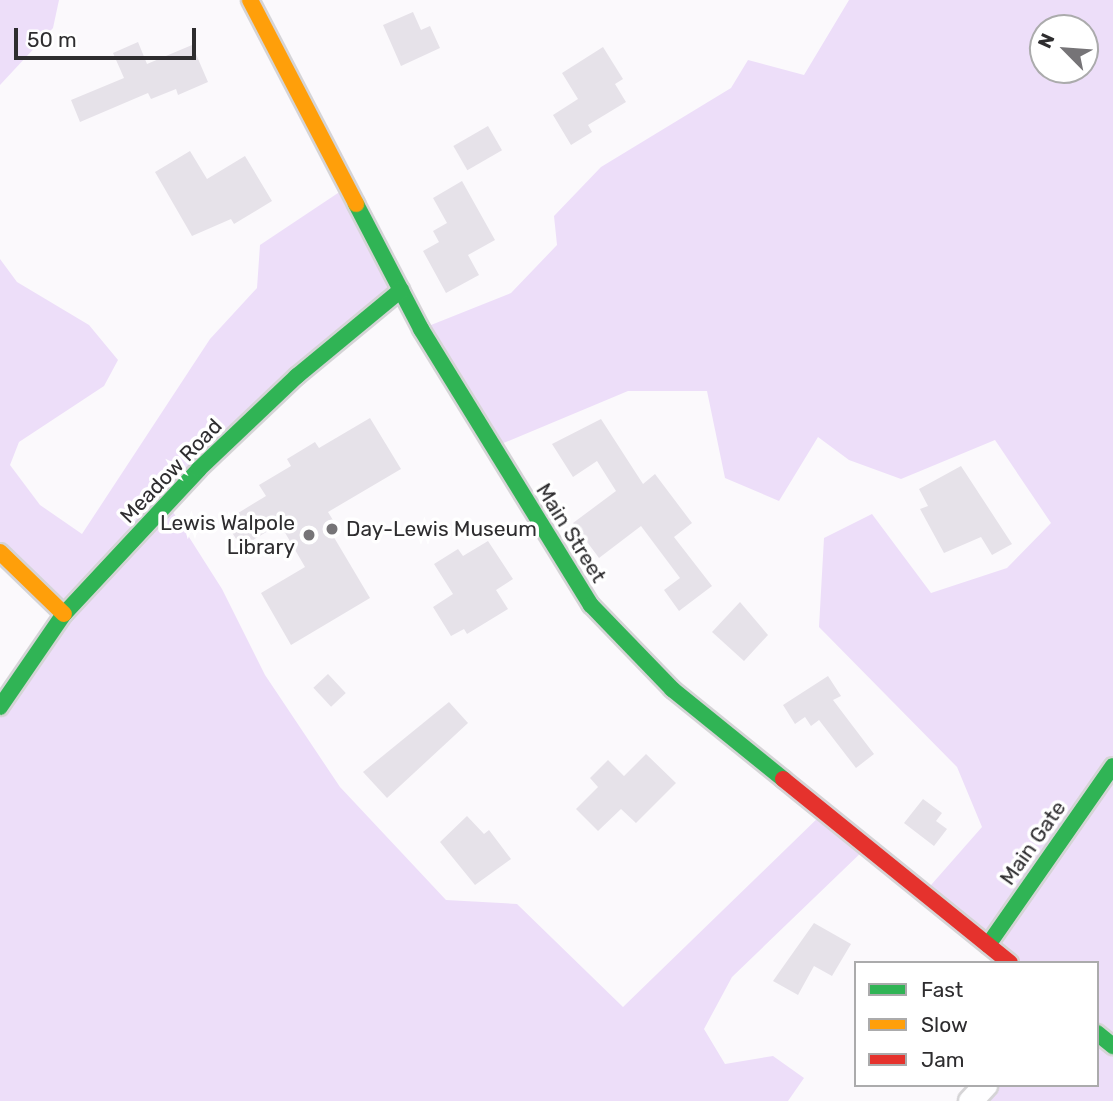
<!DOCTYPE html>
<html>
<head>
<meta charset="utf-8">
<style>
  body { margin:0 }
  #map { position:relative; width:1113px; height:1101px; overflow:hidden; background:#fbf9fc; font-family:Rubik,sans-serif }
  div>[style] { position:absolute }
  .green>* { inset:0; background:#eddef9 }
  .building>* { inset:0; background:#e6e2e9; transform-origin:0 0 }
  .roads { filter:drop-shadow(2px 0 #d5d4d6) drop-shadow(-2px 0 #d5d4d6) drop-shadow(0 2px #d5d4d6) drop-shadow(0 -2px #d5d4d6) }
  .street>* { height:23px; margin:-11.5px; padding:0 11.5px; transform-origin:11.5px; border-radius:11.5px; background:#fefeff }
  .fast>* { height:16px; margin:-8px; padding:0 8px; transform-origin:8px; border-radius:8px; background:#30b455 }
  .slow>* { height:16px; margin:-8px; padding:0 8px; transform-origin:8px; border-radius:8px; background:#ff9f0a }
  .jam>* { height:16px; margin:-8px; padding:0 8px; transform-origin:8px; border-radius:8px; background:#e5322d }
  .dots>* { width:19px; height:19px; translate:-50% -50%; box-sizing:border-box; border:4px solid #fff; border-radius:50% }
  span { translate:-50% -50%; white-space:nowrap; text-align:center; line-height:1.15; -webkit-text-stroke:7px #fff; paint-order:stroke }
  .street-label { font-size:21px; color:#2e2d2f }
  .poi-label { font-size:21px; color:#2e2d2f }
  .right { translate:-100% -50%; text-align:right }
  .left { translate:0 -50%; text-align:left }
  .legend { position:absolute; left:854px; top:961px; width:245px; height:126px; box-sizing:border-box; background:#fff; border:2px solid #ababac; margin:0; padding:9px 12px; list-style:none; font-size:21px; color:#2e2d2f }
  .legend li { display:flex; align-items:center; gap:14px; height:35px }
  .legend b { width:35px; border:2px solid #ababac }
  .north { position:absolute; left:1029px; top:14px; width:70px; height:70px; box-sizing:border-box; background:#fff; border:2px solid #ababac; border-radius:50%; rotate:295deg; font-size:19px; font-weight:700; line-height:28px; text-align:center; color:#2e2d2f }
  .north::after { content:''; display:block; margin:auto; width:24px; height:32px; background:#767477; clip-path:polygon(50% 0,100% 100%,50% 72%,0 100%) }
  .scale { position:absolute; left:14px; top:28px; width:182px; height:32px; box-sizing:border-box; border:4px solid #2e2d2f; border-top:0; padding-left:9px; font-size:21px; line-height:24px; white-space:nowrap; color:#2e2d2f; -webkit-text-stroke:5px #fff; paint-order:stroke }
</style>
</head>
<body>
<div id="map">
  <div class="green">
    <div style="clip-path:polygon(0 0,59px 0,53px 28px,0 85px)"></div>
    <div style="clip-path:polygon(evenodd,849px 0,1113px 0,1113px 1101px,970px 1101px,985px 1085px,1097px 1085px,1097px 963px,1010px 963px,924px 893px,982px 827px,957px 767px,819px 627px,824px 538px,872px 514px,931px 593px,1007px 568px,1051px 523px,995px 440px,901px 479px,849px 460px,818px 437px,779px 501px,725px 478px,707px 391px,628px 391px,494px 447px,421px 329px,511px 293px,557px 245px,554px 216px,601px 167px,731px 88px,748px 60px,804px 75px,849px 0,1043px 28px,1085px 28px,1085px 70px,1043px 70px,1043px 28px)"></div>
    <div style="clip-path:polygon(347px 187px,401px 290px,168px 504px,222px 589px,265px 675px,340px 787px,446px 900px,517px 904px,623px 1007px,824px 812px,867px 847px,732px 977px,704px 1029px,725px 1064px,773px 1056px,804px 1078px,788px 1101px,0 1101px,0 707px,64px 614px,0 552px,0 259px,17px 282px,89px 325px,118px 360px,104px 386px,19px 442px,10px 465px,40px 505px,82px 534px,210px 339px,257px 288px,260px 245px)"></div>
  </div>
  <div class="building">
    <div style="clip-path:polygon(413px 12px,421px 30px,430px 26px,440px 48px,401px 66px,383px 25px)"></div>
    <div style="clip-path:polygon(138px 42px,147px 64px,192px 45px,208px 82px,178px 95px,176px 89px,151px 99px,148px 93px,80px 122px,71px 100px,124px 78px,113px 53px)"></div>
    <div style="clip-path:polygon(603px 47px,623px 79px,615px 84px,626px 102px,588px 125px,592px 132px,571px 145px,553px 115px,578px 99px,562px 73px)"></div>
    <div style="left:488px;top:126px;width:28px;height:40px;rotate:60deg"></div>
    <div style="clip-path:polygon(190px 151px,207px 179px,245px 156px,272px 201px,234px 224px,231px 219px,192px 236px,155px 172px)"></div>
    <div style="clip-path:polygon(462px 181px,495px 240px,468px 255px,479px 275px,446px 293px,423px 251px,439px 242px,433px 231px,447px 223px,433px 198px)"></div>
    <div style="clip-path:polygon(370px 418px,401px 469px,328px 512px,339px 530px,332px 534px,370px 598px,291px 645px,261px 593px,305px 567px,280px 524px,241px 547px,225px 521px,266px 496px,259px 485px,291px 466px,287px 459px,315px 442px,319px 448px)"></div>
    <div style="clip-path:polygon(601px 419px,643px 484px,655px 474px,692px 523px,674px 537px,712px 586px,679px 611px,664px 590px,680px 578px,641px 526px,599px 558px,573px 523px,616px 491px,597px 461px,573px 477px,552px 444px)"></div>
    <div style="clip-path:polygon(961px 466px,1012px 544px,992px 555px,981px 537px,944px 553px,920px 509px,928px 506px,919px 489px)"></div>
    <div style="clip-path:polygon(488px 541px,513px 579px,496px 590px,508px 609px,467px 634px,464px 629px,451px 636px,433px 607px,453px 594px,434px 564px,458px 549px,463px 556px)"></div>
    <div style="clip-path:polygon(740px 602px,768px 635px,744px 661px,712px 632px)"></div>
    <div style="left:328px;top:674px;width:26px;height:20px;rotate:47deg"></div>
    <div style="clip-path:polygon(828px 676px,841px 696px,833px 700px,874px 754px,856px 768px,819px 720px,811px 726px,805px 717px,795px 724px,783px 705px)"></div>
    <div style="clip-path:polygon(449px 702px,468px 723px,387px 798px,363px 772px)"></div>
    <div style="clip-path:polygon(646px 754px,676px 783px,636px 823px,621px 809px,598px 831px,576px 809px,598px 787px,590px 778px,608px 760px,624px 776px)"></div>
    <div style="clip-path:polygon(923px 799px,942px 813px,936px 821px,947px 829px,934px 846px,904px 823px)"></div>
    <div style="clip-path:polygon(467px 816px,484px 834px,489px 830px,511px 859px,475px 885px,440px 842px)"></div>
    <div style="clip-path:polygon(814px 923px,851px 944px,832px 976px,814px 966px,798px 995px,773px 981px)"></div>
  </div>
  <div class="roads">
    <div class="street">
      <div style="left:970px;top:1101px;width:22px;rotate:-47deg"></div>
    </div>
    <div class="fast">
      <div style="left:356px;top:204px;width:141px;rotate:62.5deg"></div>
      <div style="left:421px;top:329px;width:324px;rotate:58.4deg"></div>
      <div style="left:591px;top:605px;width:117px;rotate:46deg"></div>
      <div style="left:672px;top:689px;width:143px;rotate:39deg"></div>
      <div style="left:0;top:707px;width:113px;rotate:-55.5deg"></div>
      <div style="left:64px;top:614px;width:198px;rotate:-47deg"></div>
      <div style="left:199px;top:469px;width:135px;rotate:-43.5deg"></div>
      <div style="left:297px;top:376px;width:135px;rotate:-39.6deg"></div>
      <div style="left:988px;top:945px;width:218px;rotate:-55.1deg"></div>
      <div style="left:1097px;top:1033px;width:21px;rotate:39deg"></div>
    </div>
    <div class="slow">
      <div style="left:250px;top:0;width:230px;rotate:62.5deg"></div>
      <div style="left:0;top:552px;width:89px;rotate:44.1deg"></div>
    </div>
    <div class="jam">
      <div style="left:783px;top:779px;width:292px;rotate:39deg"></div>
    </div>
  </div>
  <div class="dots">
    <div style="left:332px;top:529px;background:#767477"></div>
    <div style="left:309px;top:535px;background:#767477"></div>
  </div>
  <div class="street-label">
    <span style="left:171px;top:471px;rotate:-46deg">Meadow Road</span>
    <span style="left:571px;top:533px;rotate:58deg">Main Street</span>
    <span style="left:1033px;top:843px;rotate:-55deg">Main Gate</span>
  </div>
  <div class="poi-label">
    <span class="right" style="left:295px;top:535px">Lewis Walpole<br>Library</span>
    <span class="left" style="left:346px;top:529px">Day-Lewis Museum</span>
  </div>
  <ul class="legend">
  <li><b style="height:9px;background:#30b455"></b>Fast</li>
  <li><b style="height:9px;background:#ff9f0a"></b>Slow</li>
  <li><b style="height:9px;background:#e5322d"></b>Jam</li>
  </ul>
  <div class="north">N</div>
  <div class="scale">50 m</div>
</div>
</body>
</html>
